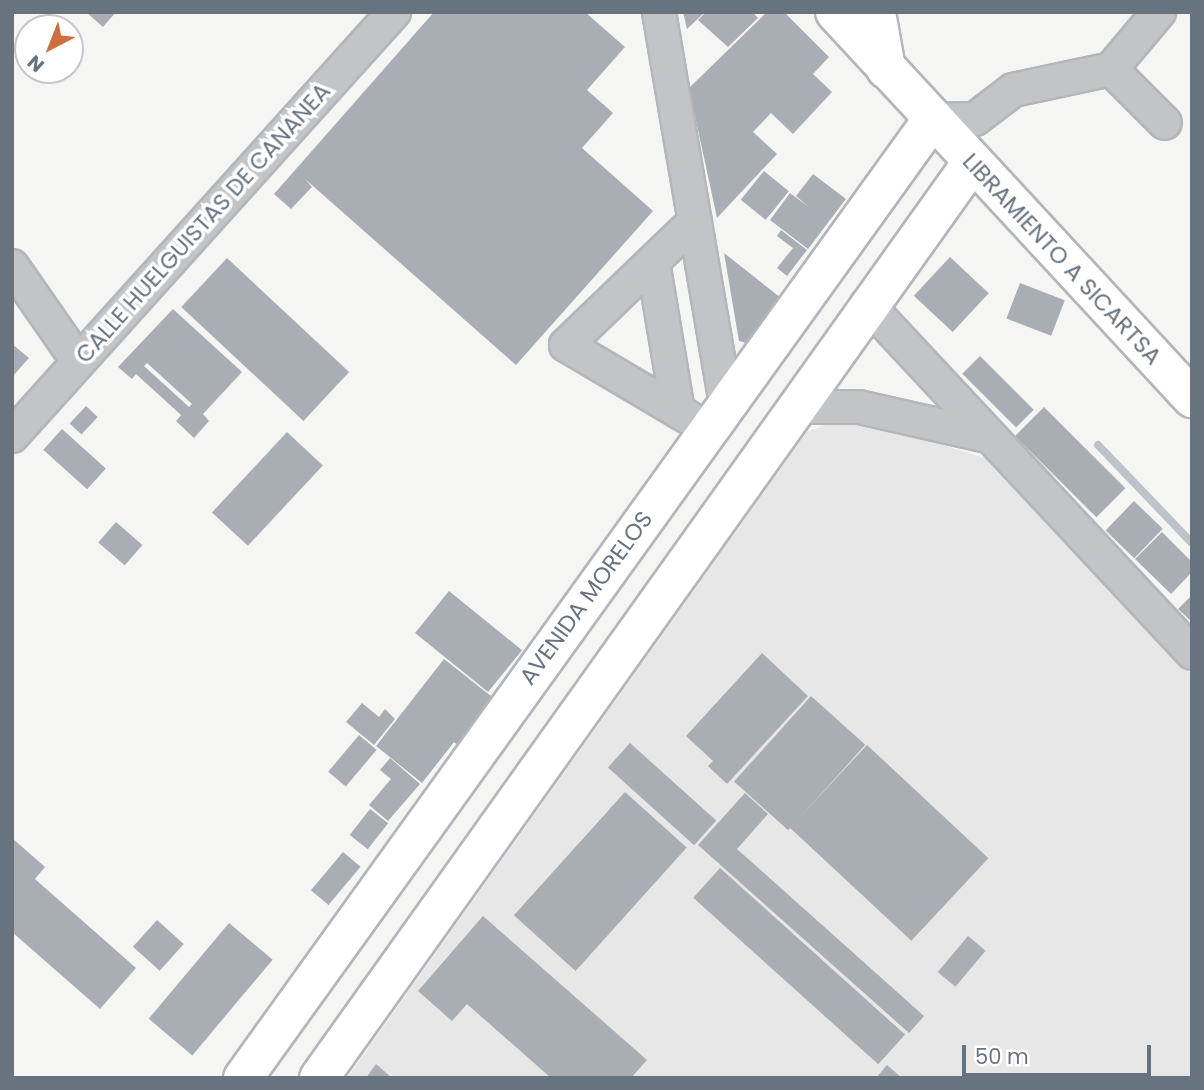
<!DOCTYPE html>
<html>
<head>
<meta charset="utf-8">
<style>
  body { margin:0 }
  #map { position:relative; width:1204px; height:1090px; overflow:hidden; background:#f5f6f3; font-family:Poppins,sans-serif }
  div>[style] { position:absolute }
  .built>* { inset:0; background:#e6e7e6 }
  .stream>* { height:8px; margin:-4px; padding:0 4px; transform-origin:4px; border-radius:4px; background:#bcc3c9 }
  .building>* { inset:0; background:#a8aeb4; transform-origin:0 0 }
  .roads { filter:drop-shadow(2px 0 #b3b6ba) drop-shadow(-2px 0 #b3b6ba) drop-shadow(0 2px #b3b6ba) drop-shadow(0 -2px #b3b6ba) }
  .minor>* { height:32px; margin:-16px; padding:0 16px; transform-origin:16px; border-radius:16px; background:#c2c4c7 }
  .major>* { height:38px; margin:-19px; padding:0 19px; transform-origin:19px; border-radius:19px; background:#fff }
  span { translate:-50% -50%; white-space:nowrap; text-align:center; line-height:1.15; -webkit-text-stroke:7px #fff; paint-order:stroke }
  .street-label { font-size:23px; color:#687380 }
  .frame { position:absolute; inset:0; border:14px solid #687380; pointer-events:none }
  .north { position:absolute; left:14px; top:14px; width:70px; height:70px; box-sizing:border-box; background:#fff; border:2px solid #c3c7cc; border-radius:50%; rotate:222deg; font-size:19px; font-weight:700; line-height:28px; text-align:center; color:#687380 }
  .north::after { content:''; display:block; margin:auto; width:24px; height:32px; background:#cd6f3b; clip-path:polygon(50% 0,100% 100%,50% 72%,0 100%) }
  .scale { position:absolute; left:962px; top:1045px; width:189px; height:32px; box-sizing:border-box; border:4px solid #687380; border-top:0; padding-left:9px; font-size:21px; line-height:24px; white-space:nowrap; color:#687380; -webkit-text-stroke:5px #fff; paint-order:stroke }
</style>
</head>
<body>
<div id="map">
  <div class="built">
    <div style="clip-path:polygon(832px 422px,875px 424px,988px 459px,1192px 675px,1192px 1078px,347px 1078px,807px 432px)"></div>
  </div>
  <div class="stream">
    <div style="left:1098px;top:445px;width:136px;rotate:46.2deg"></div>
  </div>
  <div class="building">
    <div style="clip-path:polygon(86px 12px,116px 12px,103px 27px)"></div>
    <div style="clip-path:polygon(434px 12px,585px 12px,625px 47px,587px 90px,613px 113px,582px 148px,653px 211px,516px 365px,305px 179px,312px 187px,291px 209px,274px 194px)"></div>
    <div style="clip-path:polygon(683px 12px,705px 12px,687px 29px)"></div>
    <div style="clip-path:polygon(706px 12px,752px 12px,758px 18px,728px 47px,698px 20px)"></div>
    <div style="clip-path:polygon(767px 12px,784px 12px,829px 57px,813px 74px,832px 92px,793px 134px,771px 113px,753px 132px,777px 154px,717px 218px,689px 88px)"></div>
    <div style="left:764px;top:171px;width:32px;height:37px;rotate:39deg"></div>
    <div style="clip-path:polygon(813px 174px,846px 199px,808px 249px,770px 220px,790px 193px,809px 207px,796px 196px)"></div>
    <div style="clip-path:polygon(781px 230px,807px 250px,787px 276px,777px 268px,793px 248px,777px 236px)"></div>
    <div style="clip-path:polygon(724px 253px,781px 298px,746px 343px,739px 341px)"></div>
    <div style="left:950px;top:257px;width:53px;height:53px;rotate:43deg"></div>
    <div style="left:227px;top:258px;width:167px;height:67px;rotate:43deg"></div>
    <div style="left:1020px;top:283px;width:48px;height:38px;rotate:21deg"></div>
    <div style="clip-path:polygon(evenodd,173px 309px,242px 372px,203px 414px,209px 421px,194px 438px,176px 421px,181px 415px,136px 374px,132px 379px,118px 367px,173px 309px,147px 363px,192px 404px,189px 407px,144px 366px,147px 363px)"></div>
    <div style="clip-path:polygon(12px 344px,29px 358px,12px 377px)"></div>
    <div style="left:980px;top:356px;width:76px;height:25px;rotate:45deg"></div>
    <div style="left:86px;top:406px;width:16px;height:24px;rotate:43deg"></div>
    <div style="left:1044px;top:407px;width:115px;height:41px;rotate:45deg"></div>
    <div style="left:62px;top:429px;width:59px;height:28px;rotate:42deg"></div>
    <div style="left:287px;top:432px;width:49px;height:110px;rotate:43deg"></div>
    <div style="left:1134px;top:501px;width:40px;height:41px;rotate:44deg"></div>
    <div style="left:116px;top:522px;width:35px;height:27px;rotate:41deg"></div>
    <div style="clip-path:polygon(1162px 532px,1192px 562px,1192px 572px,1171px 594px,1135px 559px)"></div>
    <div style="left:449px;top:591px;width:94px;height:54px;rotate:39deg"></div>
    <div style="clip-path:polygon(1192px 595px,1192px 622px,1178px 609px)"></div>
    <div style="clip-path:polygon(762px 653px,808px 696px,727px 784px,708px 766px,713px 761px,686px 736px)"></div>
    <div style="clip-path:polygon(444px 659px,491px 696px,461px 748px,454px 742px,422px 783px,376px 746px)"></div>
    <div style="left:811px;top:696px;width:73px;height:115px;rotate:42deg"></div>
    <div style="clip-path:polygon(362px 703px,379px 717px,385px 709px,395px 719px,374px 745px,346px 722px)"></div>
    <div style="left:359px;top:735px;width:23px;height:48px;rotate:40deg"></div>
    <div style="left:630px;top:743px;width:116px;height:33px;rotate:42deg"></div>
    <div style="left:867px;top:745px;width:166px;height:113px;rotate:43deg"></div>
    <div style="clip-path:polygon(390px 758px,420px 784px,388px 821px,369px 805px,391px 779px,380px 770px)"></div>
    <div style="left:625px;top:792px;width:83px;height:166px;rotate:42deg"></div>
    <div style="clip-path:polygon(745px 793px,768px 814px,737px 849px,924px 1016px,909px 1033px,698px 845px)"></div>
    <div style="left:370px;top:809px;width:23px;height:33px;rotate:38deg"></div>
    <div style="clip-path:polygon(12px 838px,45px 867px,35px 879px,136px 968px,100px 1009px,12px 932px)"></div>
    <div style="left:343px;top:852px;width:23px;height:50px;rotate:40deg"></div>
    <div style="left:720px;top:868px;width:249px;height:40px;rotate:42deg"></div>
    <div style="clip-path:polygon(483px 916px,647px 1060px,631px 1078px,551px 1078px,467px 1004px,452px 1021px,418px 991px)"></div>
    <div style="left:157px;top:920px;width:36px;height:36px;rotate:42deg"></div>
    <div style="left:229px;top:923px;width:57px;height:125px;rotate:40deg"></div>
    <div style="left:968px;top:936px;width:23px;height:47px;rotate:40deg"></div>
    <div style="clip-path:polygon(376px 1064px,392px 1078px,366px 1078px)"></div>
    <div style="clip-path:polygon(887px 1065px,902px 1078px,876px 1078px)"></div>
  </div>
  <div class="roads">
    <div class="minor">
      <div style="left:659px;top:12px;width:397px;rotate:80.3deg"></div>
      <div style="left:1111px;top:69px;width:75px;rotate:-49.9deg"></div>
      <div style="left:932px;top:120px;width:43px;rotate:-1.3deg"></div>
      <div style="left:975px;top:119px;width:48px;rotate:-37.3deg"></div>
      <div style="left:1013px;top:90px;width:100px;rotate:-12.1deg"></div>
      <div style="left:1111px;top:69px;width:76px;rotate:45deg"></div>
      <div style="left:695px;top:221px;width:179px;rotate:136.1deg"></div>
      <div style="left:566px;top:345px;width:165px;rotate:30.6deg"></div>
      <div style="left:653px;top:262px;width:151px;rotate:80.5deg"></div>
      <div style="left:12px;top:266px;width:116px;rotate:55.2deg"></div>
      <div style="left:867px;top:304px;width:477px;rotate:47deg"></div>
      <div style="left:795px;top:407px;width:64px"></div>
      <div style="left:859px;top:407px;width:132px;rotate:12.7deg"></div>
      <div style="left:12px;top:436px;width:571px;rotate:-47.98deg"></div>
    </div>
    <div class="major">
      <div style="left:835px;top:12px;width:526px;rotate:47.24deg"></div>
      <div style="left:876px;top:12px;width:58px;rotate:80deg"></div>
      <div style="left:243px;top:1078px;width:1180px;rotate:-54.28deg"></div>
      <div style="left:319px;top:1078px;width:1126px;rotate:-54.5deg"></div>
    </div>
  </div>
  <div class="street-label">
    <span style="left:203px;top:223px;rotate:-48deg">CALLE HUELGUISTAS DE CANANEA</span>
    <span style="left:1062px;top:259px;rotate:47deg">LIBRAMIENTO A SICARTSA</span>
    <span style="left:586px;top:598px;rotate:-54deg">AVENIDA MORELOS</span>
  </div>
  <div class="frame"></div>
  <div class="north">N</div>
  <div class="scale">50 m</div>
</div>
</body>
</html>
